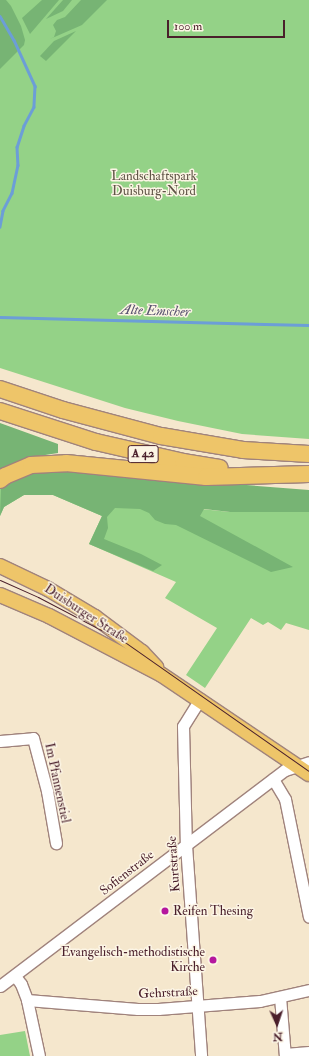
<!DOCTYPE html>
<html>
<head>
<meta charset="utf-8">
<style>
  body { margin:0 }
  #map { position:relative; width:309px; height:1056px; overflow:hidden; background:#f5e7cd; font-family:"IM FELL Double Pica",serif }
  div>[style] { position:absolute }
  .green>* { inset:0; background:#94d287 }
  .forest>* { inset:0; background:#77b474 }
  .stream>* { height:2.5px; margin:-1.25px; padding:0 1.25px; transform-origin:1.25px; border-radius:1.25px; background:#6c9ed7 }
  .roads { filter:drop-shadow(1px 0 #a0837c) drop-shadow(-1px 0 #a0837c) drop-shadow(0 1px #a0837c) drop-shadow(0 -1px #a0837c) }
  .minor>* { height:11px; margin:-5.5px; padding:0 5.5px; transform-origin:5.5px; border-radius:5.5px; background:#fff }
  .major>* { height:14px; margin:-7px; padding:0 7px; transform-origin:7px; border-radius:7px; background:#eec569 }
  .highway>* { height:16px; margin:-8px; padding:0 8px; transform-origin:8px; border-radius:8px; background:#eec569 }
  .tram>* { height:1px; margin:-0.5px; padding:0 0.5px; transform-origin:0.5px; border-radius:0.5px; background:#4a1f2b }
  .dots>* { width:11px; height:11px; translate:-50% -50%; box-sizing:border-box; border:2px solid #fcf5e5; border-radius:50% }
  span { translate:-50% -50%; white-space:nowrap; text-align:center; line-height:1.15; -webkit-text-stroke:3px #fcf5e5; paint-order:stroke }
  .shield-label span { padding:1px 3px; background:#fcf5e5; border:1px solid; border-radius:3px; -webkit-text-stroke-width:0 }
  .shield-label { font-size:12px; color:#4a1f2b; font-weight:700 }
  .park-label { font-size:13px; color:#605547 }
  .street-label { font-size:13px; color:#4a1f2b }
  .poi-label { font-size:13px; color:#4a1f2b }
  .left { translate:0 -50%; text-align:left }
  .right { translate:-100% -50%; text-align:right }
  .water-label { font-size:14px; color:#585270; font-style:italic }
  .north { position:absolute; left:257px; top:1004px; width:40px; height:40px; -webkit-text-stroke:3px #fcf5e5; paint-order:stroke; rotate:177deg; font-size:11px; font-weight:700; line-height:16px; text-align:center; color:#4a1f2b }
  .north::after { content:''; display:block; margin:auto; width:14px; height:18px; background:#4a1f2b; clip-path:polygon(50% 0,100% 100%,50% 72%,0 100%) }
  .scale { position:absolute; left:167px; top:20px; width:118px; height:18px; box-sizing:border-box; border:2px solid #4a1f2b; border-top:0; padding-left:5px; font-size:12px; line-height:14px; white-space:nowrap; color:#4a1f2b; -webkit-text-stroke:3px #fcf5e5; paint-order:stroke }
</style>
</head>
<body>
<div id="map">
  <div class="green">
    <div style="clip-path:polygon(0 0,309px 0,309px 439px,242px 434px,178px 421px,125px 408px,0 368px)"></div>
    <div style="clip-path:polygon(0 488px,230px 512px,309px 512px,309px 630px,286px 623px,281px 630px,268px 622px,263px 625px,251px 618px,205px 688px,186px 675px,217px 628px,165px 598px,176px 582px,89px 544px,102px 516px,53px 495px,24px 495px,4px 507px,0 516px)"></div>
    <div style="clip-path:polygon(25px 1031px,30px 1056px,0 1056px,0 1035px)"></div>
  </div>
  <div class="forest">
    <div style="clip-path:polygon(0 0,6px 0,11px 6px,21px 26px,25px 40px,24px 45px,0 69px)"></div>
    <div style="clip-path:polygon(42px 0,59px 0,30px 34px,22px 18px)"></div>
    <div style="clip-path:polygon(63px 0,72px 0,63px 11px,46px 19px)"></div>
    <div style="clip-path:polygon(81px 0,107px 0,82px 25px,50px 39px,54px 37px,56px 31px,53px 25px,57px 20px,65px 17px)"></div>
    <div style="clip-path:polygon(76px 31px,46px 61px,40px 56px,54px 41px)"></div>
    <div style="clip-path:polygon(0 423px,58px 444px,58px 453px,26px 458px,9px 467px,0 475px)"></div>
    <div style="clip-path:polygon(45px 469px,309px 490px,309px 512px,230px 512px,204px 509px,200px 516px,293px 567px,271px 572px,176px 525px,165px 524px,155px 520px,149px 513px,140px 509px,115px 508px,107px 517px,108px 528px,104px 539px,141px 554px,162px 565px,153px 571px,89px 544px,102px 516px,53px 495px,24px 495px,4px 507px,0 516px,1px 487px,14px 479px)"></div>
  </div>
  <div class="stream">
    <div style="left:0;top:16px;width:28px;rotate:60deg"></div>
    <div style="left:14px;top:40px;width:51px;rotate:65.5deg"></div>
    <div style="left:35px;top:86px;width:21px;rotate:93deg"></div>
    <div style="left:34px;top:107px;width:21px;rotate:118deg"></div>
    <div style="left:24px;top:126px;width:22px;rotate:108deg"></div>
    <div style="left:17px;top:147px;width:18px;rotate:87deg"></div>
    <div style="left:18px;top:165px;width:29px;rotate:102deg"></div>
    <div style="left:12px;top:193px;width:20px;rotate:117deg"></div>
    <div style="left:3px;top:211px;width:16px;rotate:101deg"></div>
    <div style="left:0;top:317px;width:309px;rotate:1.5deg"></div>
  </div>
  <div class="roads">
    <div class="minor">
      <div style="left:200px;top:699px;width:32px;rotate:122deg"></div>
      <div style="left:183px;top:726px;width:119px;rotate:88.6deg"></div>
      <div style="left:186px;top:845px;width:212px;rotate:85.9deg"></div>
      <div style="left:0;top:741px;width:33px;rotate:-5deg"></div>
      <div style="left:33px;top:738px;width:55px;rotate:75.2deg"></div>
      <div style="left:47px;top:791px;width:53px;rotate:80.2deg"></div>
      <div style="left:273px;top:779px;width:23px;rotate:59deg"></div>
      <div style="left:285px;top:799px;width:120px;rotate:78.5deg"></div>
      <div style="left:15px;top:976px;width:10px;rotate:53deg"></div>
      <div style="left:21px;top:984px;width:17px;rotate:69deg"></div>
      <div style="left:27px;top:1000px;width:57px;rotate:77.9deg"></div>
      <div style="left:0;top:986px;width:358px;rotate:-37.2deg"></div>
      <div style="left:285px;top:770px;width:25px;rotate:-18deg"></div>
      <div style="left:280px;top:997px;width:59px;rotate:85.2deg"></div>
      <div style="left:27px;top:1000px;width:111px;rotate:4.6deg"></div>
      <div style="left:138px;top:1009px;width:20px"></div>
      <div style="left:158px;top:1009px;width:102px;rotate:-4.5deg"></div>
      <div style="left:260px;top:1001px;width:50px;rotate:-12.7deg"></div>
      <div style="left:285px;top:1054px;width:24px;rotate:-5deg"></div>
    </div>
    <div class="major">
      <div style="left:0;top:566px;width:53px;rotate:25.6deg"></div>
      <div style="left:48px;top:589px;width:55px;rotate:30.8deg"></div>
      <div style="left:95px;top:617px;width:59px;rotate:36.7deg"></div>
      <div style="left:142px;top:652px;width:21px;rotate:47deg"></div>
      <div style="left:0;top:595px;width:53px;rotate:23.2deg"></div>
      <div style="left:49px;top:616px;width:127px;rotate:27.6deg"></div>
      <div style="left:162px;top:675px;width:177px;rotate:34deg"></div>
    </div>
    <div class="highway">
      <div style="left:0;top:389px;width:66px;rotate:18.4deg"></div>
      <div style="left:63px;top:410px;width:101px;rotate:14.9deg"></div>
      <div style="left:161px;top:436px;width:83px;rotate:9.7deg"></div>
      <div style="left:243px;top:450px;width:66px;rotate:3.5deg"></div>
      <div style="left:0;top:411px;width:101px;rotate:17.9deg"></div>
      <div style="left:96px;top:442px;width:89px;rotate:12.9deg"></div>
      <div style="left:183px;top:462px;width:37px;rotate:9deg"></div>
      <div style="left:0;top:480px;width:6px;rotate:-39deg"></div>
      <div style="left:5px;top:476px;width:28px;rotate:-23deg"></div>
      <div style="left:31px;top:465px;width:35px;rotate:-3deg"></div>
      <div style="left:66px;top:463px;width:141px;rotate:5.7deg"></div>
      <div style="left:206px;top:477px;width:103px;rotate:-1.7deg"></div>
    </div>
  </div>
  <div class="tram">
    <div style="left:0;top:580px;width:42px;rotate:24.1deg"></div>
    <div style="left:38px;top:597px;width:99px;rotate:27.6deg"></div>
    <div style="left:126px;top:643px;width:223px;rotate:35deg"></div>
  </div>
  <div class="dots">
    <div style="left:165px;top:911px;background:#b5179e"></div>
    <div style="left:213px;top:960px;background:#b5179e"></div>
  </div>
  <div class="shield-label">
    <span style="left:143px;top:454px">A 42</span>
  </div>
  <div class="park-label">
    <span style="left:154px;top:184px">Landschaftspark<br>Duisburg-Nord</span>
  </div>
  <div class="street-label">
    <span style="left:86px;top:614px;rotate:33deg">Duisburger Straße</span>
    <span style="left:57px;top:783px;rotate:78deg">Im Pfannenstiel</span>
    <span style="left:174px;top:864px;rotate:-94deg">Kurtstraße</span>
    <span style="left:127px;top:873px;rotate:-38deg">Sofienstraße</span>
    <span style="left:168px;top:993px;rotate:-3deg">Gehrstraße</span>
  </div>
  <div class="poi-label">
    <span class="left" style="left:173px;top:911px">Reifen Thesing</span>
    <span class="right" style="left:205px;top:960px">Evangelisch-methodistische<br>Kirche</span>
  </div>
  <div class="water-label">
    <span style="left:155px;top:311px;rotate:2deg">Alte Emscher</span>
  </div>
  <div class="north">N</div>
  <div class="scale">100 m</div>
</div>
</body>
</html>
